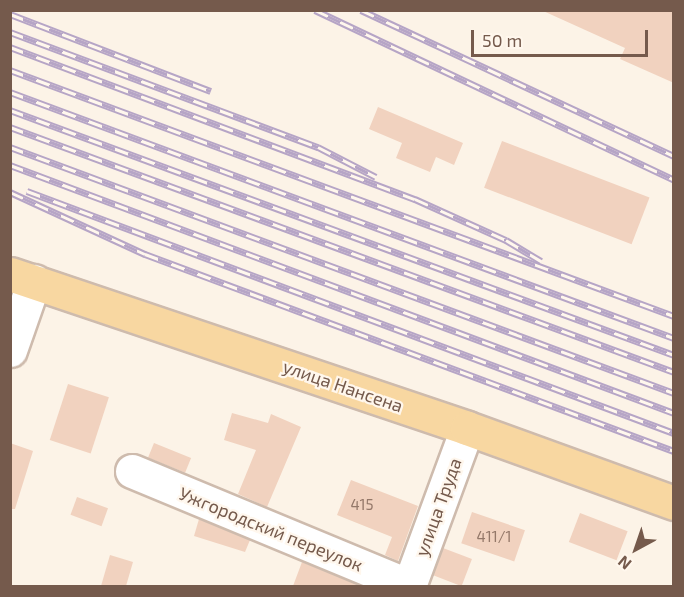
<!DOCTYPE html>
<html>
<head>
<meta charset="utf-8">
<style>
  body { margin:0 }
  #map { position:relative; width:684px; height:597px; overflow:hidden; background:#fcf3e7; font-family:"Exo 2",sans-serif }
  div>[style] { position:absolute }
  .building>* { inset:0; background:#f1d2bf; transform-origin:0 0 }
  .roads { filter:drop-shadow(2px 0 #cebbad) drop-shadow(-2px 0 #cebbad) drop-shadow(0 2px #cebbad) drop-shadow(0 -2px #cebbad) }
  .minor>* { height:33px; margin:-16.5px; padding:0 16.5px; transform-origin:16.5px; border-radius:16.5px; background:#fff }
  .major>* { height:33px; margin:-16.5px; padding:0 16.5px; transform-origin:16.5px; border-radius:16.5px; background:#f8d7a1 }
  .rail>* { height:7px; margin-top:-3.5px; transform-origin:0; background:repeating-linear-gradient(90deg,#fff7ed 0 14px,#b6a5c6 0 28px); box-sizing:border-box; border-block:2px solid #b6a5c6 }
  span { translate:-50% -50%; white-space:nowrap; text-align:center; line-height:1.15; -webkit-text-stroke:4.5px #fff7ed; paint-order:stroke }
  .number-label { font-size:15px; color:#947869 }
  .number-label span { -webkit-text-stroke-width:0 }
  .street-label { font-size:18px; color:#755a4c }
  .frame { position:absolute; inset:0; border:12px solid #755a4c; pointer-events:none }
  .north { position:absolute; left:606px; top:519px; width:60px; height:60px; -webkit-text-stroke:4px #fff7ed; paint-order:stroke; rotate:220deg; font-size:16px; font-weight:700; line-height:24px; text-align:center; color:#755a4c }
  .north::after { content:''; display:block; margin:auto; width:21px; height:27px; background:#755a4c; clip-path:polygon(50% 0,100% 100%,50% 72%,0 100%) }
  .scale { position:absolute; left:471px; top:30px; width:177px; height:27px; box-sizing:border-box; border:3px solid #755a4c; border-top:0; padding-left:8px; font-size:18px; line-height:21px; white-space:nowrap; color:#755a4c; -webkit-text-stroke:4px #fff7ed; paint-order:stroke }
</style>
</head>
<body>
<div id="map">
  <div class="building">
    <div style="clip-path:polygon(541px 10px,674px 10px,674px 83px,620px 59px,625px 48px)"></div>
    <div style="clip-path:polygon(378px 107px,463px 143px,454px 165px,436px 157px,430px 172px,396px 158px,402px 143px,369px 129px)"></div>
    <div style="left:502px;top:141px;width:158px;height:50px;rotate:21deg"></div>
    <div style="left:68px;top:384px;width:43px;height:59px;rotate:18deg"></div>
    <div style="clip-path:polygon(232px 413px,268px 423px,271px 414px,301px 427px,267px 507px,238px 494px,256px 450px,224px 440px)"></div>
    <div style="clip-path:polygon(10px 443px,33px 451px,15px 509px,10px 509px)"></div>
    <div style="left:154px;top:443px;width:40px;height:16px;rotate:22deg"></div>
    <div style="clip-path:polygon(351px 480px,418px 506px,398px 561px,385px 555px,392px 537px,337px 515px)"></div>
    <div style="left:77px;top:497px;width:33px;height:19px;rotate:20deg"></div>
    <div style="left:472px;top:512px;width:56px;height:33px;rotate:19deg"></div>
    <div style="left:580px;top:513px;width:51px;height:31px;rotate:21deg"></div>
    <div style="clip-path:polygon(199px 519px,250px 540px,245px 552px,194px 536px)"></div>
    <div style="left:443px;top:548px;width:31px;height:29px;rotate:21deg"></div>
    <div style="clip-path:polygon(110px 555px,133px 562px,126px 586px,101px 586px)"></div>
    <div style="clip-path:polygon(302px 562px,362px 586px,293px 586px)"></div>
  </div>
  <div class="roads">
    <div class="minor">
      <div style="left:10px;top:350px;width:73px;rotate:-70.8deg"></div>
      <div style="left:132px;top:471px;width:301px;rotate:22.5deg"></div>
      <div style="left:409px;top:586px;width:168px;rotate:-69.8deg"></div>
    </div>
    <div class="major">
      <div style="left:10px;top:274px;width:482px;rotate:18.6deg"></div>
      <div style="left:467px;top:428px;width:220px;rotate:19.9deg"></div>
    </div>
  </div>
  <div class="rail">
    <div style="left:315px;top:10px;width:397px;rotate:25.3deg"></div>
    <div style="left:361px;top:10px;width:345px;rotate:25deg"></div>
    <div style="left:10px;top:14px;width:215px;rotate:21deg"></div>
    <div style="left:10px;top:32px;width:329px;rotate:20.5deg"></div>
    <div style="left:318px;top:147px;width:65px;rotate:27.3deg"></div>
    <div style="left:10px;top:47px;width:433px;rotate:20.6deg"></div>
    <div style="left:415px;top:199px;width:100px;rotate:24.3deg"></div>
    <div style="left:506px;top:240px;width:41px;rotate:31deg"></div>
    <div style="left:10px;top:70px;width:708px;rotate:20.33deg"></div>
    <div style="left:10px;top:92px;width:708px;rotate:20.33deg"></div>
    <div style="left:10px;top:110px;width:708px;rotate:20.25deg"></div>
    <div style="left:10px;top:127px;width:708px;rotate:20.25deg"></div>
    <div style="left:10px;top:147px;width:708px;rotate:20.33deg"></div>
    <div style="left:10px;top:165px;width:709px;rotate:20.48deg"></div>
    <div style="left:27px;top:191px;width:691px;rotate:20.51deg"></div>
    <div style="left:10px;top:192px;width:149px;rotate:24.7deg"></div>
    <div style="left:145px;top:254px;width:564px;rotate:20.43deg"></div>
  </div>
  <div class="number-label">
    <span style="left:362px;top:505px">415</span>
    <span style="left:494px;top:537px">411/1</span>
  </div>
  <div class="street-label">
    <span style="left:343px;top:386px;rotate:19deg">улица Нансена</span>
    <span style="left:438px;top:507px;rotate:-70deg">улица Труда</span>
    <span style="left:271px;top:529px;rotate:22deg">Ужгородский переулок</span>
  </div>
  <div class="frame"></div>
  <div class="north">N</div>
  <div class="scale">50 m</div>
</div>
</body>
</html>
